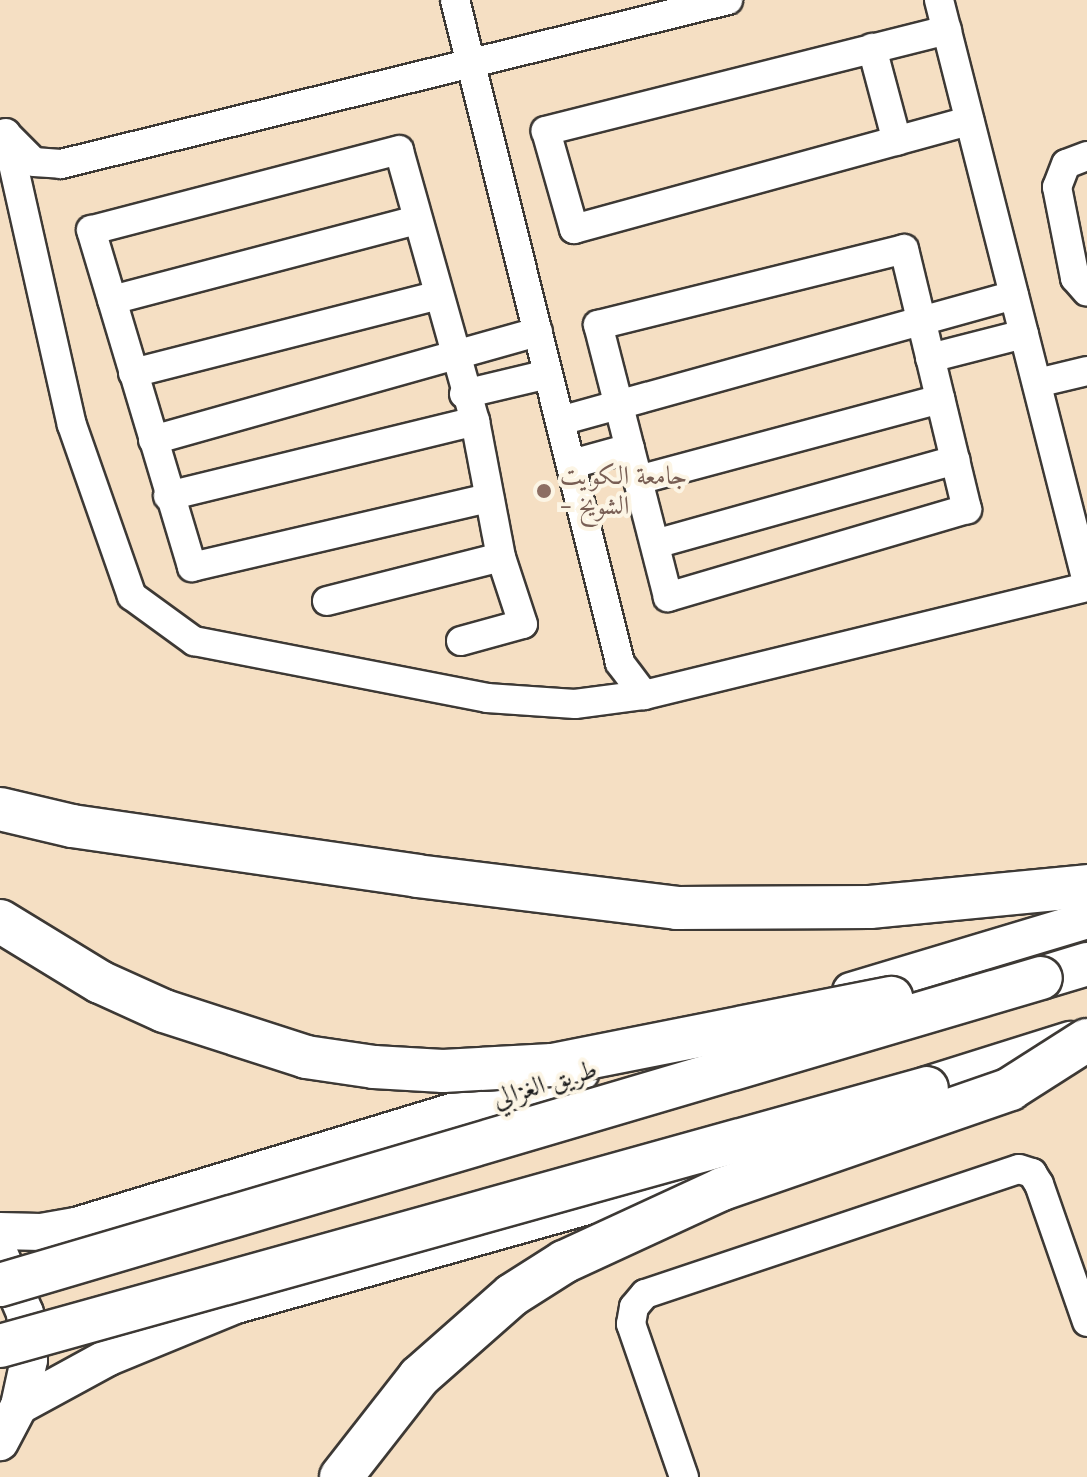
<!DOCTYPE html>
<html>
<head>
<meta charset="utf-8">
<style>
  body { margin:0 }
  #map { position:relative; width:1087px; height:1477px; overflow:hidden; background:#f5dfc3; font-family:Cardo,Amiri,serif }
  div>[style] { position:absolute }
  .roads { filter:drop-shadow(2px 0 #3d3935) drop-shadow(-2px 0 #3d3935) drop-shadow(0 2px #3d3935) drop-shadow(0 -2px #3d3935) }
  .minor>* { height:28px; margin:-14px; padding:0 14px; transform-origin:14px; border-radius:14px; background:#fff }
  .major>* { height:36px; margin:-18px; padding:0 18px; transform-origin:18px; border-radius:18px; background:#fff }
  .highway>* { height:42px; margin:-21px; padding:0 21px; transform-origin:21px; border-radius:21px; background:#fff }
  .bridges { filter:drop-shadow(2px 0 #3d3935) drop-shadow(-2px 0 #3d3935) drop-shadow(0 2px #3d3935) drop-shadow(0 -2px #3d3935) }
  .highway-bridge>* { height:42px; margin:-21px; padding:0 21px; transform-origin:21px; border-radius:21px; background:#fff }
  .dots>* { width:22px; height:22px; translate:-50% -50%; box-sizing:border-box; border:4px solid #fcf5e5; border-radius:50% }
  span { translate:-50% -50%; white-space:nowrap; text-align:center; line-height:1.15; -webkit-text-stroke:8px #fcf5e5; paint-order:stroke }
  .education-label { font-size:26px; color:#785e54 }
  .left { translate:0 -50%; text-align:left }
  .street-label { font-size:26px; color:#1c1c1c }
</style>
</head>
<body>
<div id="map">
  <div class="roads">
    <div class="minor">
      <div style="left:455px;top:0;width:683px;rotate:76.02deg"></div>
      <div style="left:620px;top:663px;width:40px;rotate:53deg"></div>
      <div style="left:939px;top:0;width:601px;rotate:75.73deg"></div>
      <div style="left:947px;top:30px;width:414px;rotate:165.9deg"></div>
      <div style="left:546px;top:131px;width:102px;rotate:74.1deg"></div>
      <div style="left:574px;top:229px;width:410px;rotate:-15.3deg"></div>
      <div style="left:872px;top:48px;width:96px;rotate:75deg"></div>
      <div style="left:6px;top:133px;width:299px;rotate:77.3deg"></div>
      <div style="left:72px;top:425px;width:181px;rotate:70.7deg"></div>
      <div style="left:132px;top:596px;width:77px;rotate:36deg"></div>
      <div style="left:194px;top:641px;width:298px;rotate:11deg"></div>
      <div style="left:487px;top:698px;width:88px;rotate:3.9deg"></div>
      <div style="left:575px;top:704px;width:70px;rotate:-7.4deg"></div>
      <div style="left:644px;top:695px;width:456px;rotate:-13.7deg"></div>
      <div style="left:7px;top:135px;width:38px;rotate:45deg"></div>
      <div style="left:34px;top:162px;width:27px;rotate:4deg"></div>
      <div style="left:61px;top:164px;width:687px;rotate:-13.81deg"></div>
      <div style="left:1087px;top:156px;width:22px;rotate:159deg"></div>
      <div style="left:1066px;top:164px;width:25px;rotate:111deg"></div>
      <div style="left:1057px;top:187px;width:93px;rotate:78.8deg"></div>
      <div style="left:1075px;top:278px;width:18px;rotate:49deg"></div>
      <div style="left:904px;top:249px;width:268px;rotate:76.4deg"></div>
      <div style="left:967px;top:509px;width:312px;rotate:163.6deg"></div>
      <div style="left:668px;top:597px;width:281px;rotate:-104.4deg"></div>
      <div style="left:598px;top:325px;width:315px;rotate:-13.9deg"></div>
      <div style="left:112px;top:300px;width:316px;rotate:-14.7deg"></div>
      <div style="left:930px;top:358px;width:97px;rotate:-14.3deg"></div>
      <div style="left:133px;top:373px;width:315px;rotate:-14.3deg"></div>
      <div style="left:1037px;top:383px;width:51px;rotate:-13.5deg"></div>
      <div style="left:464px;top:394px;width:86px;rotate:-13.4deg"></div>
      <div style="left:560px;top:421px;width:471px;rotate:-15.5deg"></div>
      <div style="left:153px;top:440px;width:400px;rotate:-15.7deg"></div>
      <div style="left:572px;top:464px;width:60px;rotate:-15.4deg"></div>
      <div style="left:638px;top:480px;width:313px;rotate:-15deg"></div>
      <div style="left:168px;top:496px;width:316px;rotate:-13.7deg"></div>
      <div style="left:655px;top:544px;width:312px;rotate:-15.6deg"></div>
      <div style="left:327px;top:601px;width:179px;rotate:-14.2deg"></div>
      <div style="left:461px;top:641px;width:64px;rotate:-15.3deg"></div>
      <div style="left:523px;top:624px;width:71px;rotate:-108.2deg"></div>
      <div style="left:501px;top:557px;width:138px;rotate:-100.8deg"></div>
      <div style="left:475px;top:421px;width:281px;rotate:-105.7deg"></div>
      <div style="left:399px;top:150px;width:318px;rotate:165.4deg"></div>
      <div style="left:91px;top:230px;width:352px;rotate:73.3deg"></div>
      <div style="left:192px;top:567px;width:305px;rotate:-13.1deg"></div>
      <div style="left:684px;top:1477px;width:162px;rotate:-109.1deg"></div>
      <div style="left:631px;top:1324px;width:17px;rotate:-80deg"></div>
      <div style="left:634px;top:1307px;width:17px;rotate:-50deg"></div>
      <div style="left:645px;top:1294px;width:394px;rotate:-18.5deg"></div>
      <div style="left:1019px;top:1169px;width:14px;rotate:17deg"></div>
      <div style="left:1032px;top:1173px;width:13px;rotate:58deg"></div>
      <div style="left:1039px;top:1184px;width:146px;rotate:70.8deg"></div>
    </div>
    <div class="major">
      <div style="left:851px;top:991px;width:246px;rotate:-16.7deg"></div>
      <div style="left:0;top:1231px;width:41px;rotate:1.4deg"></div>
      <div style="left:41px;top:1232px;width:39px;rotate:-10deg"></div>
      <div style="left:79px;top:1225px;width:524px;rotate:-16.88deg"></div>
      <div style="left:0;top:1255px;width:63px;rotate:66.7deg"></div>
      <div style="left:25px;top:1313px;width:47px;rotate:85.1deg"></div>
      <div style="left:29px;top:1360px;width:47px;rotate:102.3deg"></div>
      <div style="left:19px;top:1406px;width:41px;rotate:117.8deg"></div>
      <div style="left:19px;top:1406px;width:102px;rotate:-28.6deg"></div>
      <div style="left:109px;top:1357px;width:137px;rotate:-22.3deg"></div>
      <div style="left:236px;top:1305px;width:538px;rotate:-15.74deg"></div>
    </div>
    <div class="highway">
      <div style="left:0;top:809px;width:74px;rotate:13.3deg"></div>
      <div style="left:72px;top:826px;width:349px;rotate:8.2deg"></div>
      <div style="left:417px;top:876px;width:262px;rotate:7deg"></div>
      <div style="left:677px;top:908px;width:193px;rotate:-0.3deg"></div>
      <div style="left:870px;top:907px;width:218px;rotate:-5.5deg"></div>
      <div style="left:1041px;top:978px;width:48px;rotate:-16.9deg"></div>
      <div style="left:927px;top:1088px;width:151px;rotate:-17.4deg"></div>
    </div>
  </div>
  <div class="bridges">
    <div class="highway-bridge">
      <div style="left:0;top:921px;width:117px;rotate:31.4deg"></div>
      <div style="left:100px;top:982px;width:70px;rotate:24.4deg"></div>
      <div style="left:164px;top:1011px;width:149px;rotate:17.9deg"></div>
      <div style="left:306px;top:1057px;width:69px;rotate:8.4deg"></div>
      <div style="left:374px;top:1067px;width:69px;rotate:3.3deg"></div>
      <div style="left:443px;top:1071px;width:109px;rotate:-3.2deg"></div>
      <div style="left:552px;top:1065px;width:346px;rotate:-11.2deg"></div>
      <div style="left:0;top:1285px;width:1085px;rotate:-16.43deg"></div>
      <div style="left:0;top:1346px;width:962px;rotate:-15.55deg"></div>
      <div style="left:341px;top:1477px;width:127px;rotate:-52deg"></div>
      <div style="left:419px;top:1377px;width:124px;rotate:-41.4deg"></div>
      <div style="left:512px;top:1295px;width:62px;rotate:-32.4deg"></div>
      <div style="left:564px;top:1262px;width:174px;rotate:-24.8deg"></div>
      <div style="left:722px;top:1189px;width:305px;rotate:-19.1deg"></div>
      <div style="left:1010px;top:1089px;width:91px;rotate:-32.5deg"></div>
    </div>
  </div>
  <div class="dots">
    <div style="left:544px;top:491px;background:#8d6e63"></div>
  </div>
  <div class="education-label">
    <span class="left" style="left:560px;top:491px">جامعة الكويت<br>- الشويخ</span>
  </div>
  <div class="street-label">
    <span style="left:545px;top:1084px;rotate:-17deg">طريق الغزالي</span>
  </div>
</div>
</body>
</html>
